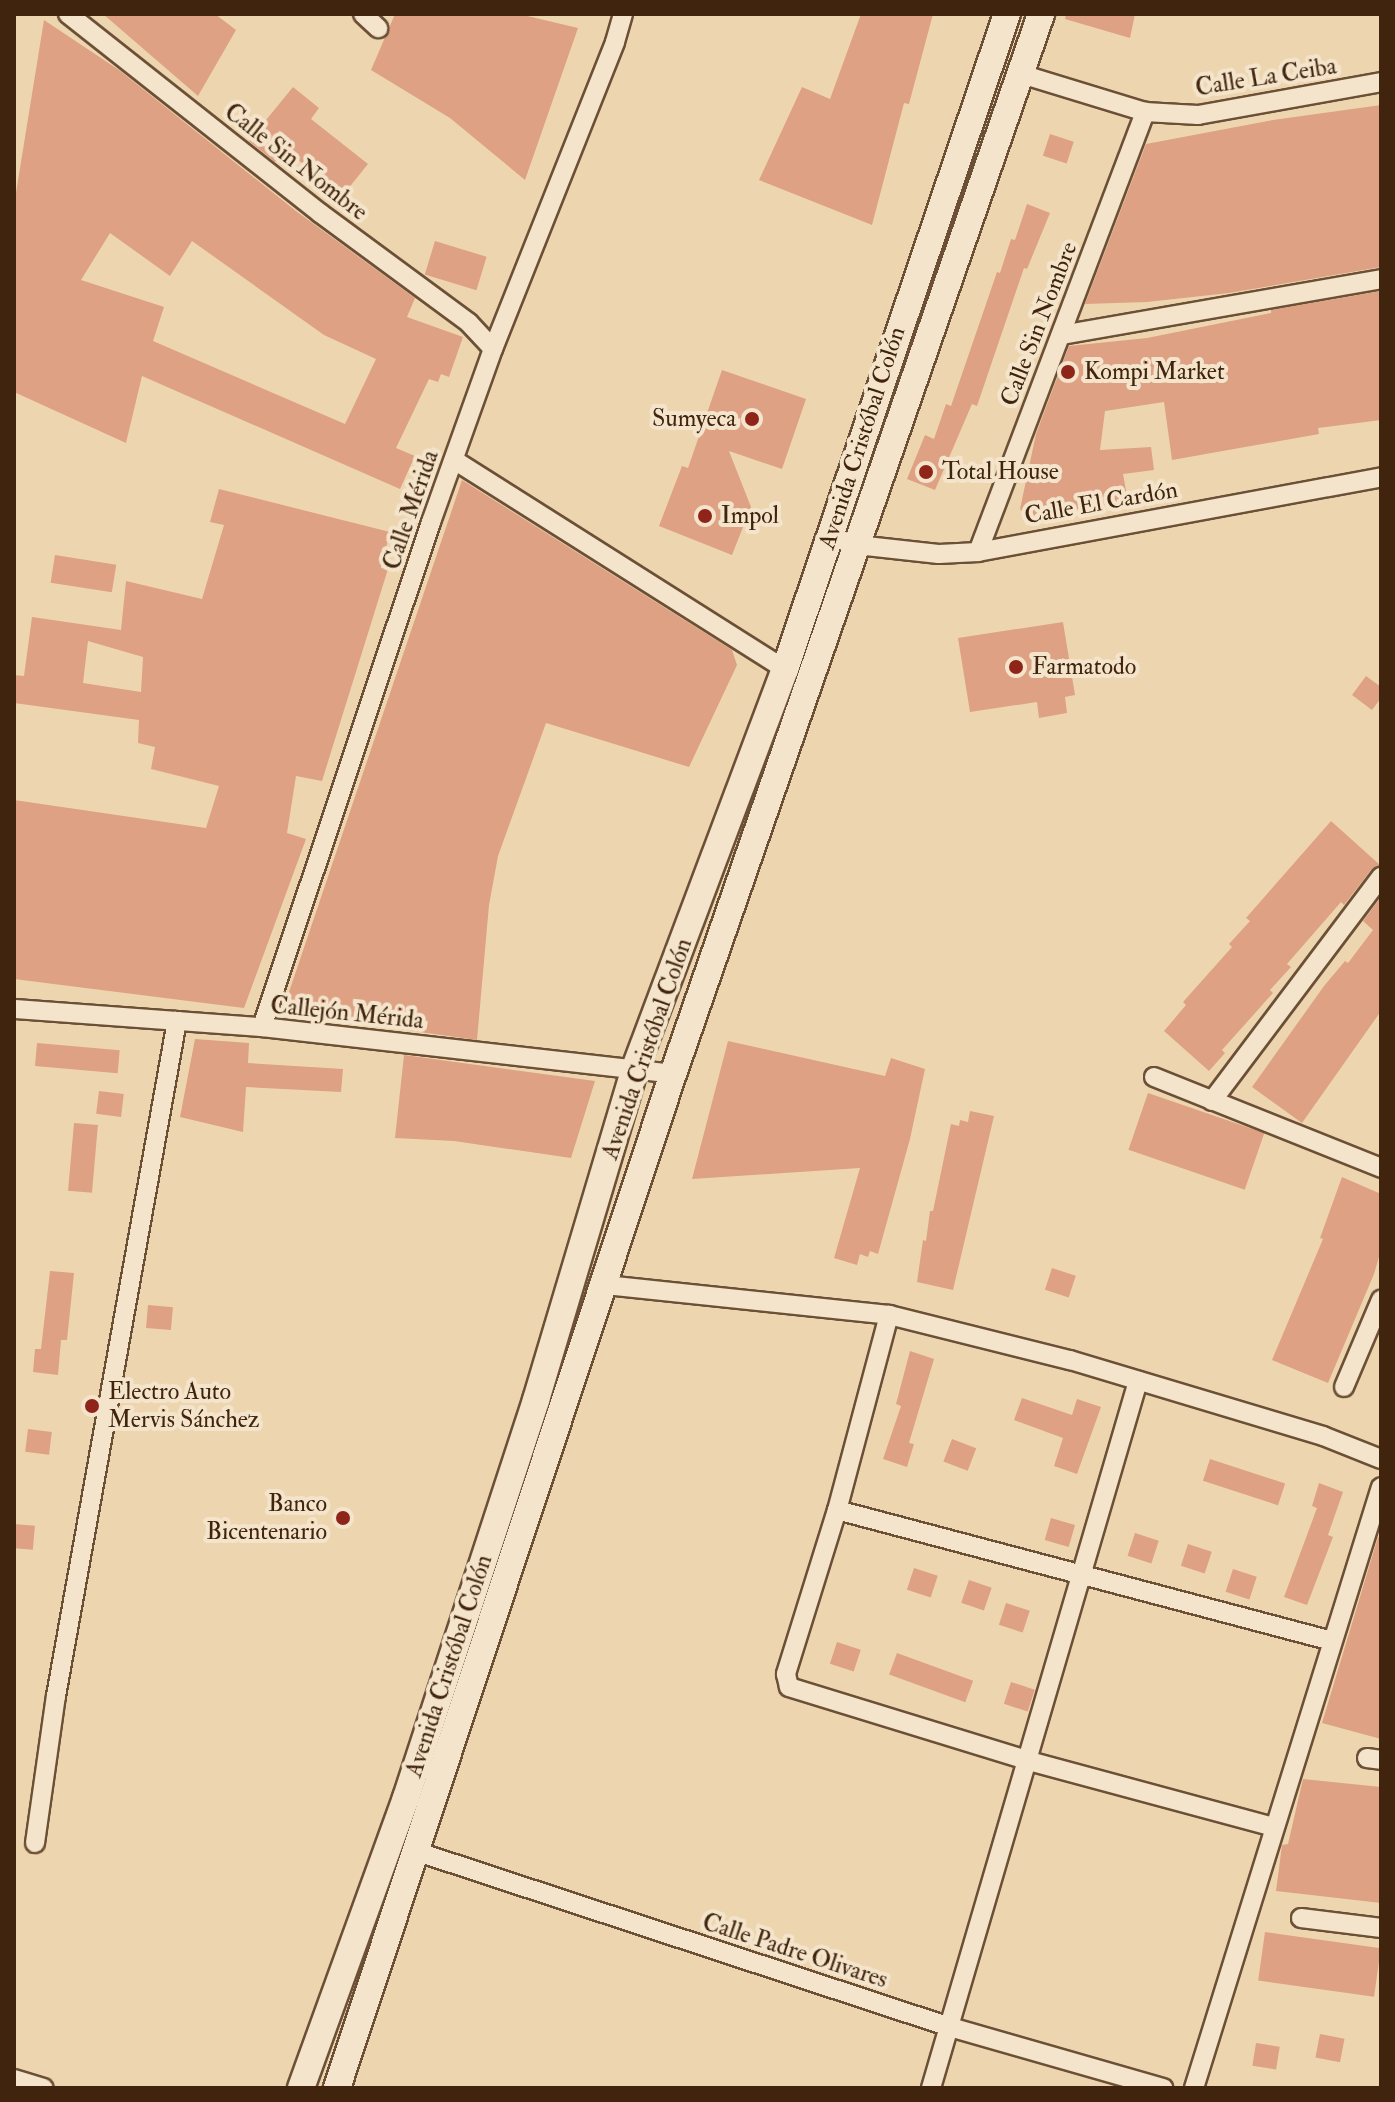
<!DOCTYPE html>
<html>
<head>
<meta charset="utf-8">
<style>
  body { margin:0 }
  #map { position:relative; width:1395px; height:2102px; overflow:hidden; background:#edd6af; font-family:"IM FELL Double Pica",serif }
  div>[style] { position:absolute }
  .building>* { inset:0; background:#dea183; transform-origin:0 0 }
  .roads { filter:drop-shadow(2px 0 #6c5036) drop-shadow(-2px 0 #6c5036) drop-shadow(0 2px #6c5036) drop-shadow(0 -2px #6c5036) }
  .street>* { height:18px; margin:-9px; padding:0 9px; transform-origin:9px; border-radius:9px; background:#f3e4cb }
  .secondary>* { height:26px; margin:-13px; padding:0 13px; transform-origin:13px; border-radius:13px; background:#f3e4cb }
  .dots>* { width:22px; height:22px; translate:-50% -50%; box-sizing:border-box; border:4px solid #f3e4cb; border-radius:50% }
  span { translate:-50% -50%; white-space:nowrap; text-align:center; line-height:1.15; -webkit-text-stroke:8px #f3e4cb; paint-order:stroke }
  .street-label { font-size:24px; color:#41240d }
  .poi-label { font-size:24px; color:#41240d }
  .left { translate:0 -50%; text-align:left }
  .right { translate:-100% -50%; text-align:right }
  .frame { position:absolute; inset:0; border:16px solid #41240d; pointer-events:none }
</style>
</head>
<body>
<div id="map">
  <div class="building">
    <div style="clip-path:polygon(103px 14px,215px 14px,236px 30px,198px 96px)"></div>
    <div style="clip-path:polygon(395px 14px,519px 14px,578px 28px,525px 180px,450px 118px,371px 70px)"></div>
    <div style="clip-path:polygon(861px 14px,933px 14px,909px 104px,904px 103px,872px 225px,759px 180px,802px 87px,830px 99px)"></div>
    <div style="clip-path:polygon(1066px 14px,1135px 14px,1130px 38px,1065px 19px)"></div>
    <div style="clip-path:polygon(evenodd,44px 20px,119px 70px,296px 211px,415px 298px,407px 317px,463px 337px,449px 377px,441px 374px,438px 382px,429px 379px,396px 448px,415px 456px,400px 489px,142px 376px,126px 443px,14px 392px,14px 205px,44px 20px,110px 233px,170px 276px,192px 241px,324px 335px,376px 359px,345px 424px,153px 341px,164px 307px,81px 280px,110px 233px)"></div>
    <div style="clip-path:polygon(293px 87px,319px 108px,311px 119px,368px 164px,343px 195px,285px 150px,275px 162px,249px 141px)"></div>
    <div style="clip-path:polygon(1381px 105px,1381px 267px,1229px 293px,1147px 302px,1085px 304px,1146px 144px,1273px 120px)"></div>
    <div style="left:1050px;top:134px;width:25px;height:23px;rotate:18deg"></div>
    <div style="clip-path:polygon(1027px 204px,1050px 213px,1027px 269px,1024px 268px,977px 406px,972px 404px,935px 490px,907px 479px,925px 435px,934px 439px,946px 404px,951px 406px,997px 272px,1000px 273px,1011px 239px,1015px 240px)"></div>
    <div style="left:435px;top:241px;width:54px;height:35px;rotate:17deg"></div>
    <div style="clip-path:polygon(1381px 291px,1381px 420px,1318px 428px,1319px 434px,1172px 460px,1164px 402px,1105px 411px,1100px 450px,1151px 447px,1154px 470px,1123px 474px,1128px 501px,1028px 517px,1020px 509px,1036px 434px,1069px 346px,1147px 338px,1271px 313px,1271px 310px)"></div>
    <div style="clip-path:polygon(722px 370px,806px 399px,782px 469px,729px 451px,751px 507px,732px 555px,659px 526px,682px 466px,688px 468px)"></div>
    <div style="clip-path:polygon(462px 480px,732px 650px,737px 665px,689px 767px,546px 723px,498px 856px,489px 905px,477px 1040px,298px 1015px,289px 1006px,289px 992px)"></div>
    <div style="clip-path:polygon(evenodd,219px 489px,390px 532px,381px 568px,388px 569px,322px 781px,296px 776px,287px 833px,306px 839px,244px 1008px,14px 979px,14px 800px,206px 828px,219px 786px,151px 769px,155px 747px,138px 743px,139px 720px,14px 703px,14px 675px,24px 676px,32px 617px,121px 630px,126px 581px,202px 599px,224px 525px,210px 522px,219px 489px,88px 641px,143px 657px,141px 692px,83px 683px,88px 641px)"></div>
    <div style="left:55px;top:555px;width:62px;height:28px;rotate:9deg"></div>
    <div style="clip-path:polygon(1063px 622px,1075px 695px,1065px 697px,1067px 713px,1039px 718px,1037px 702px,970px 712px,958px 638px)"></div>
    <div style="clip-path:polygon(1366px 676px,1381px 687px,1381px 698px,1372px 710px,1352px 695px)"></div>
    <div style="clip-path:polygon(1331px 821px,1380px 865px,1371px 870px,1344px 905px,1341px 902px,1287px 964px,1291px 967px,1270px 990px,1273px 993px,1222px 1050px,1225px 1053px,1209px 1071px,1164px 1031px,1186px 1005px,1183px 1002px,1232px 947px,1229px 944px,1250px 921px,1246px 918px)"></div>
    <div style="clip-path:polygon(1381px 897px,1381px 1011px,1302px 1123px,1252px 1087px,1324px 986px,1345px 961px,1348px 963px,1373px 930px,1363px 921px)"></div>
    <div style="clip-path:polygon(195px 1039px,249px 1043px,248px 1063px,343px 1069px,341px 1092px,246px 1087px,243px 1132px,180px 1117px)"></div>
    <div style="clip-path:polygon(728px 1041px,885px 1076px,891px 1058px,925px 1069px,910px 1139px,878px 1254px,870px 1251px,868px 1257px,860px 1254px,857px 1265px,834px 1258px,860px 1168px,692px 1179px)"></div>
    <div style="left:37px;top:1043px;width:83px;height:23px;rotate:5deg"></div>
    <div style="clip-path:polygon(404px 1055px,595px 1081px,571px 1158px,454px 1141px,395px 1138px)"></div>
    <div style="left:99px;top:1091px;width:25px;height:23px;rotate:7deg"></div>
    <div style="left:1148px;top:1093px;width:123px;height:60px;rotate:19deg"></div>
    <div style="clip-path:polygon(970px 1111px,994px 1116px,953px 1290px,917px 1282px,923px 1240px,926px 1241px,930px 1211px,933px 1211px,951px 1124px,959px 1126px,960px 1120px,968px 1122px)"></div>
    <div style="left:74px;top:1123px;width:24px;height:68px;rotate:5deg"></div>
    <div style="clip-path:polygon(1342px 1177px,1381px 1194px,1381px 1250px,1374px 1274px,1328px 1383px,1272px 1360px,1323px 1239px,1320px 1238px)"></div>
    <div style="left:1052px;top:1268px;width:25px;height:23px;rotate:18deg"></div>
    <div style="clip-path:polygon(50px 1271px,74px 1273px,67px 1340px,61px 1340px,58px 1375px,33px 1372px,35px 1349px,41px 1349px)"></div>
    <div style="left:148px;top:1305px;width:25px;height:23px;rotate:5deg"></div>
    <div style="clip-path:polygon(910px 1351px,934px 1359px,909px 1443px,914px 1444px,907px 1467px,883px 1459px,901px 1406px,896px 1404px)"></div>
    <div style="clip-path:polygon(1022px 1398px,1072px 1415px,1077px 1399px,1101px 1407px,1077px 1474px,1054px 1466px,1063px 1438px,1014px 1420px)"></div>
    <div style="left:28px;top:1429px;width:24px;height:23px;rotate:7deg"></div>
    <div style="left:952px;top:1439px;width:26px;height:24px;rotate:21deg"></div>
    <div style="left:1210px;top:1459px;width:79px;height:23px;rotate:18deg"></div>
    <div style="clip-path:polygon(1319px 1483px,1343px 1492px,1328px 1535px,1333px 1537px,1307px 1605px,1284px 1597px,1317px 1508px,1312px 1506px)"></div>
    <div style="left:1051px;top:1518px;width:25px;height:23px;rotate:16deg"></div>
    <div style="left:14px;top:1524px;width:21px;height:24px;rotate:5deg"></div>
    <div style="left:1135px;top:1533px;width:25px;height:24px;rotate:18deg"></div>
    <div style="clip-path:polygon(1378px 1537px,1381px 1537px,1381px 1739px,1322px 1723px)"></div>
    <div style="left:1188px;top:1544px;width:25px;height:23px;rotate:18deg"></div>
    <div style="left:914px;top:1568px;width:25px;height:23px;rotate:18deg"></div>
    <div style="left:1233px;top:1569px;width:25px;height:24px;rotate:18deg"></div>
    <div style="left:969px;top:1580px;width:24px;height:24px;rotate:19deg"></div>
    <div style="left:1006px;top:1603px;width:25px;height:23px;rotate:18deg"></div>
    <div style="left:837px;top:1642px;width:25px;height:23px;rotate:18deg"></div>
    <div style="left:897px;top:1653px;width:81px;height:23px;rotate:20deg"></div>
    <div style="left:1011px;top:1682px;width:25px;height:23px;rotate:18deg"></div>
    <div style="clip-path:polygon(1303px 1779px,1381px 1787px,1381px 1903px,1276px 1891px,1282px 1845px,1288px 1844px)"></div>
    <div style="left:1265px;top:1932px;width:117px;height:49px;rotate:8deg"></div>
    <div style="left:1320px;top:2034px;width:25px;height:24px;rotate:11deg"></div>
    <div style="left:1256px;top:2043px;width:24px;height:23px;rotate:9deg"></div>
  </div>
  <div class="roads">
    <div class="street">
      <div style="left:68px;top:14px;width:321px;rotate:38.3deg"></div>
      <div style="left:320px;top:213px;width:185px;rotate:36.4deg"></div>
      <div style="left:469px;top:323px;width:35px;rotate:47deg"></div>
      <div style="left:363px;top:14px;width:21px;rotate:43deg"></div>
      <div style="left:1021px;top:74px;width:130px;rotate:17deg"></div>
      <div style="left:1145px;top:112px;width:53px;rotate:3.2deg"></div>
      <div style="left:1198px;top:115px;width:186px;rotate:-10.2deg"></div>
      <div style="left:1061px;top:335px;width:325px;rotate:-9.9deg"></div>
      <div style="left:454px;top:460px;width:391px;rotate:32.3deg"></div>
      <div style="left:829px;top:536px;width:29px;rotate:18deg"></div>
      <div style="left:857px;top:545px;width:82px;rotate:6.3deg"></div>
      <div style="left:939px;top:554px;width:39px;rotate:-3deg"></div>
      <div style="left:978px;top:552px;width:410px;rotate:-10.5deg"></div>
      <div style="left:978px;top:552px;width:471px;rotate:-69.2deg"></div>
      <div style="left:14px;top:1009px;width:249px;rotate:4.2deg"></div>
      <div style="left:262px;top:1027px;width:414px;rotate:6.5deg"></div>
      <div style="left:262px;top:1027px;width:533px;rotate:-71.5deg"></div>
      <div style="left:431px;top:522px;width:184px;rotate:-70.3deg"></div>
      <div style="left:493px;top:349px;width:330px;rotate:-68.3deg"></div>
      <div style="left:615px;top:42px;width:29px;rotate:-74deg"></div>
      <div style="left:1154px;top:1077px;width:245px;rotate:21.8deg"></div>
      <div style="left:1212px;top:1101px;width:281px;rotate:-53deg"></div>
      <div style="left:605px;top:1285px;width:286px;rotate:6deg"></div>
      <div style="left:889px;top:1315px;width:187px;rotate:14deg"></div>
      <div style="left:1070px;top:1360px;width:264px;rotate:16.7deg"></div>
      <div style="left:1323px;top:1436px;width:62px;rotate:21.6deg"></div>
      <div style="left:889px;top:1315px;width:202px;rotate:104.9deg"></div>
      <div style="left:837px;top:1510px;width:172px;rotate:107.3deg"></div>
      <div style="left:786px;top:1674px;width:13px;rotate:77deg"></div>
      <div style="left:789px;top:1687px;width:251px;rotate:17.1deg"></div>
      <div style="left:1029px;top:1761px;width:253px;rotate:15.1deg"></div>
      <div style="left:1344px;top:1387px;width:95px;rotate:-67deg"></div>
      <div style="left:837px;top:1510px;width:512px;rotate:14.82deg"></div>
      <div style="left:1367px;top:1758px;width:14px;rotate:8deg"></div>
      <div style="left:35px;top:1843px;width:148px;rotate:-81.9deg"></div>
      <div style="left:56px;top:1696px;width:686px;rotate:-79.84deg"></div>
      <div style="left:415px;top:1851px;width:563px;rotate:18.21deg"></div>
      <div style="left:950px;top:2027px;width:222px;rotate:16deg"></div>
      <div style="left:1301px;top:1918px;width:81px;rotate:7.1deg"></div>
      <div style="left:14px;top:2079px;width:31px;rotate:17deg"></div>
      <div style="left:931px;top:2088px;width:737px;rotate:-73.68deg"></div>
      <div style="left:1194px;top:2088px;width:629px;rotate:-72.72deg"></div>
    </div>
    <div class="secondary">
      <div style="left:301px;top:2088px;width:308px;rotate:-70.1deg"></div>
      <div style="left:406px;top:1798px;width:419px;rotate:-71.9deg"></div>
      <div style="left:536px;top:1400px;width:346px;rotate:-73.4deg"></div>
      <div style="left:635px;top:1068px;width:426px;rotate:-69.4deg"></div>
      <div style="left:785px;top:669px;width:692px;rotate:-71.28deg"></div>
      <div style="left:337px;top:2088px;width:1068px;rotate:-71.67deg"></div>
      <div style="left:673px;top:1074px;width:1122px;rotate:-70.85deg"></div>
    </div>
  </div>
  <div class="dots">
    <div style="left:1068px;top:372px;background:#8f2418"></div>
    <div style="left:752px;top:419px;background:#8f2418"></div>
    <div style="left:926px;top:472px;background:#8f2418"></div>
    <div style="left:705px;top:516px;background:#8f2418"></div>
    <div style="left:1016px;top:667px;background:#8f2418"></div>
    <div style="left:92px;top:1406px;background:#8f2418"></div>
    <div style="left:343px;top:1518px;background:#8f2418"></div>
  </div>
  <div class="street-label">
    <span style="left:1266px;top:77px;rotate:-9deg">Calle La Ceiba</span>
    <span style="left:296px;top:162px;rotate:38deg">Calle Sin Nombre</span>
    <span style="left:1039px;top:324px;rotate:-69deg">Calle Sin Nombre</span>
    <span style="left:862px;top:438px;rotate:-72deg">Avenida Cristóbal Colón</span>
    <span style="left:1101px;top:503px;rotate:-10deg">Calle El Cardón</span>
    <span style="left:411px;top:510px;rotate:-71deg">Calle Mérida</span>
    <span style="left:347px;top:1013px;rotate:6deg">Callejón Mérida</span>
    <span style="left:647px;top:1049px;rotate:-71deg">Avenida Cristóbal Colón</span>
    <span style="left:449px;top:1666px;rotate:-72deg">Avenida Cristóbal Colón</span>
    <span style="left:795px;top:1951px;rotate:18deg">Calle Padre Olivares</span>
  </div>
  <div class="poi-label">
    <span class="left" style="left:1084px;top:372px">Kompi Market</span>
    <span class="right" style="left:736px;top:419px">Sumyeca</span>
    <span class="left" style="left:942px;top:472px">Total House</span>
    <span class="left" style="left:721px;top:516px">Impol</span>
    <span class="left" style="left:1032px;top:667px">Farmatodo</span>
    <span class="left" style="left:108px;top:1406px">Electro Auto<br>Mervis Sánchez</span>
    <span class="right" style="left:327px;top:1518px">Banco<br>Bicentenario</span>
  </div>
  <div class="frame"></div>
</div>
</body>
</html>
